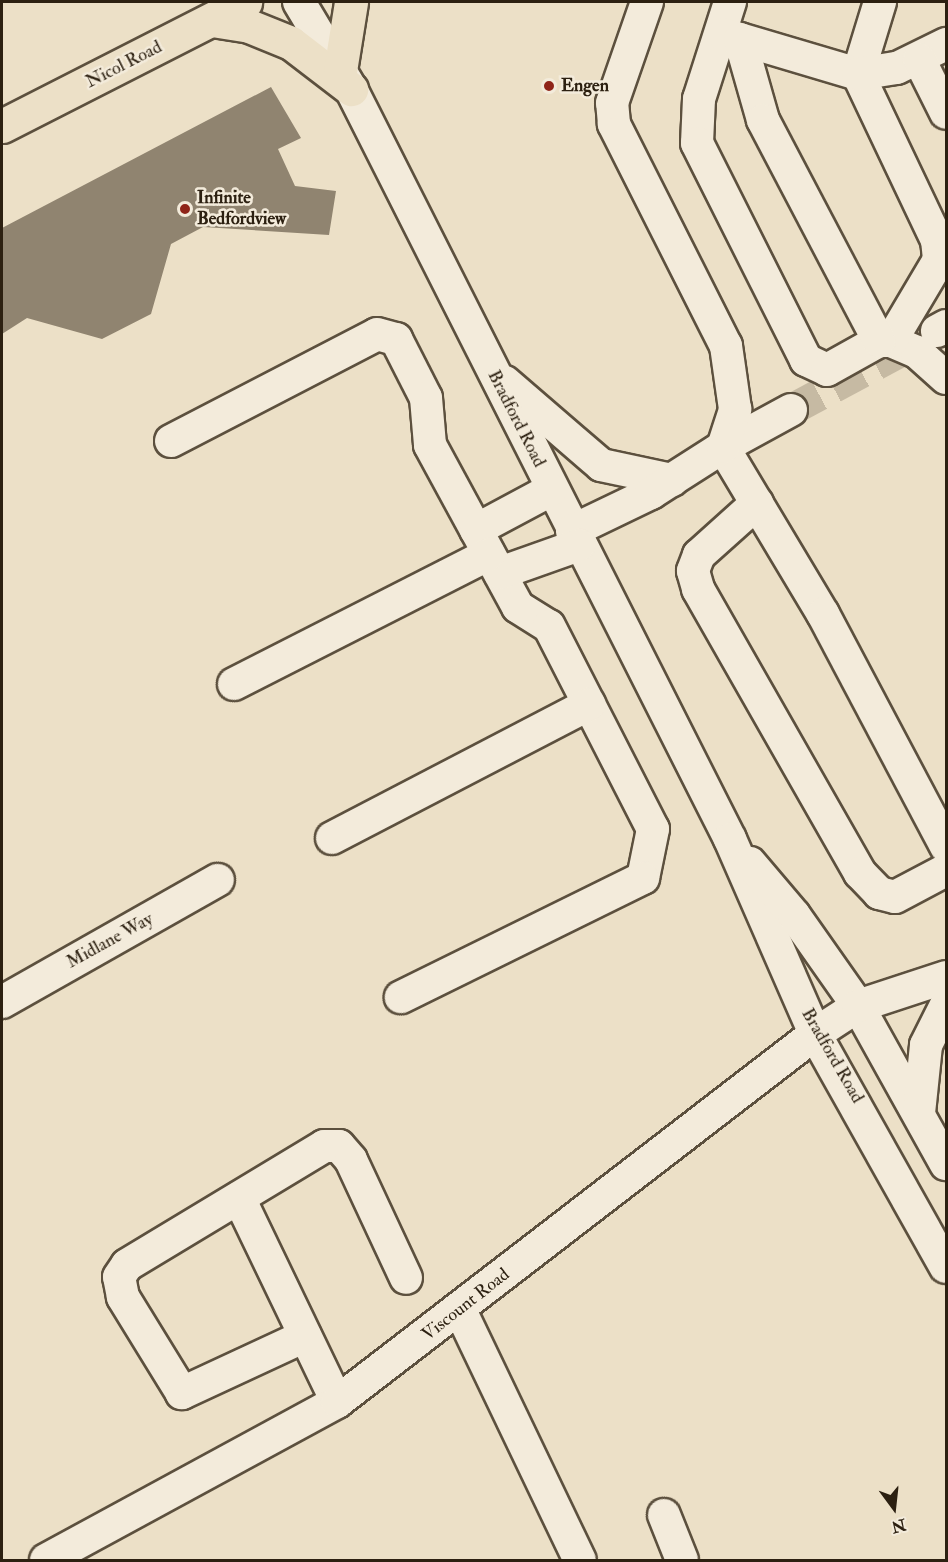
<!DOCTYPE html>
<html>
<head>
<meta charset="utf-8">
<style>
  body { margin:0 }
  #map { position:relative; width:948px; height:1562px; overflow:hidden; background:#ece0c7; font-family:"IM FELL Double Pica",serif }
  div>[style] { position:absolute }
  .building>* { inset:0; background:#908470 }
  .minor-tunnel>* { height:32px; margin-top:-16px; transform-origin:0; background:repeating-linear-gradient(90deg,#c6baa3 0 32px,transparent 0 48px) }
  .roads { filter:drop-shadow(2px 0 #5c503e) drop-shadow(-2px 0 #5c503e) drop-shadow(0 2px #5c503e) drop-shadow(0 -2px #5c503e) }
  .minor>* { height:32px; margin:-16px; padding:0 16px; transform-origin:16px; border-radius:16px; background:#f3ebdb }
  .major>* { height:33px; margin:-16.5px; padding:0 16.5px; transform-origin:16.5px; border-radius:16.5px; background:#ece0c7 }
  .dots>* { width:16px; height:16px; translate:-50% -50%; box-sizing:border-box; border:3px solid #f3ebdb; border-radius:50% }
  span { translate:-50% -50%; white-space:nowrap; text-align:center; line-height:1.15; -webkit-text-stroke:5px #f3ebdb; paint-order:stroke }
  .street-label { font-size:18px; color:#2c2011 }
  .poi-label { font-size:18px; color:#2c2011; font-weight:700 }
  .left { translate:0 -50%; text-align:left }
  .frame { position:absolute; inset:0; border:3px solid #2c2011; pointer-events:none }
  .north { position:absolute; left:864px; top:1478px; width:60px; height:60px; -webkit-text-stroke:4px #f3ebdb; paint-order:stroke; rotate:165deg; font-size:16px; font-weight:700; line-height:24px; text-align:center; color:#2c2011 }
  .north::after { content:''; display:block; margin:auto; width:21px; height:27px; background:#2c2011; clip-path:polygon(50% 0,100% 100%,50% 72%,0 100%) }
</style>
</head>
<body>
<div id="map">
  <div class="building">
    <div style="clip-path:polygon(271px 87px,301px 138px,278px 149px,295px 186px,336px 191px,329px 235px,203px 227px,171px 244px,151px 314px,102px 339px,27px 318px,2px 334px,2px 228px)"></div>
  </div>
  <div class="minor-tunnel">
    <div style="left:791px;top:410px;width:152px;rotate:-28.2deg"></div>
  </div>
  <div class="roads">
    <div class="minor">
      <div style="left:299px;top:2px;width:101px;rotate:59.1deg"></div>
      <div style="left:351px;top:89px;width:840px;rotate:63.19deg"></div>
      <div style="left:730px;top:839px;width:213px;rotate:66.4deg"></div>
      <div style="left:815px;top:1034px;width:267px;rotate:60.7deg"></div>
      <div style="left:730px;top:2px;width:102px;rotate:107.7deg"></div>
      <div style="left:699px;top:99px;width:44px;rotate:92.6deg"></div>
      <div style="left:697px;top:143px;width:243px;rotate:63.3deg"></div>
      <div style="left:806px;top:360px;width:23px;rotate:25deg"></div>
      <div style="left:827px;top:370px;width:60px;rotate:-29.1deg"></div>
      <div style="left:879px;top:341px;width:12px"></div>
      <div style="left:891px;top:341px;width:28px;rotate:23deg"></div>
      <div style="left:917px;top:352px;width:39px;rotate:42deg"></div>
      <div style="left:880px;top:2px;width:75px;rotate:107deg"></div>
      <div style="left:858px;top:74px;width:184px;rotate:64.6deg"></div>
      <div style="left:937px;top:240px;width:20px;rotate:84deg"></div>
      <div style="left:939px;top:260px;width:94px;rotate:120.7deg"></div>
      <div style="left:723px;top:34px;width:141px;rotate:16.5deg"></div>
      <div style="left:858px;top:74px;width:39px;rotate:-9deg"></div>
      <div style="left:897px;top:68px;width:55px;rotate:-26.1deg"></div>
      <div style="left:740px;top:39px;width:84px;rotate:74.1deg"></div>
      <div style="left:763px;top:120px;width:250px;rotate:62.3deg"></div>
      <div style="left:919px;top:59px;width:60px;rotate:63.4deg"></div>
      <div style="left:937px;top:331px;width:10px;rotate:-29deg"></div>
      <div style="left:505px;top:382px;width:127px;rotate:40.8deg"></div>
      <div style="left:601px;top:465px;width:73px;rotate:11.9deg"></div>
      <div style="left:791px;top:410px;width:77px;rotate:151.4deg"></div>
      <div style="left:723px;top:447px;width:195px;rotate:59.1deg"></div>
      <div style="left:823px;top:614px;width:263px;rotate:62.1deg"></div>
      <div style="left:171px;top:441px;width:232px;rotate:-27.4deg"></div>
      <div style="left:377px;top:334px;width:20px;rotate:15deg"></div>
      <div style="left:396px;top:339px;width:66px;rotate:63deg"></div>
      <div style="left:426px;top:398px;width:47px;rotate:85.1deg"></div>
      <div style="left:430px;top:445px;width:184px;rotate:61.5deg"></div>
      <div style="left:518px;top:607px;width:36px;rotate:32deg"></div>
      <div style="left:549px;top:626px;width:228px;rotate:62.9deg"></div>
      <div style="left:653px;top:829px;width:50px;rotate:101.5deg"></div>
      <div style="left:643px;top:878px;width:270px;rotate:153.8deg"></div>
      <div style="left:757px;top:503px;width:78px;rotate:138.1deg"></div>
      <div style="left:699px;top:555px;width:17px;rotate:111deg"></div>
      <div style="left:693px;top:571px;width:19px;rotate:74deg"></div>
      <div style="left:698px;top:589px;width:327px;rotate:60.3deg"></div>
      <div style="left:860px;top:873px;width:28px;rotate:46deg"></div>
      <div style="left:879px;top:893px;width:16px;rotate:14deg"></div>
      <div style="left:895px;top:897px;width:58px;rotate:-27.9deg"></div>
      <div style="left:476px;top:530px;width:85px;rotate:-28.1deg"></div>
      <div style="left:572px;top:531px;width:88px;rotate:-25.7deg"></div>
      <div style="left:651px;top:493px;width:85px;rotate:-32.6deg"></div>
      <div style="left:723px;top:447px;width:40px;rotate:-72deg"></div>
      <div style="left:735px;top:409px;width:64px;rotate:-98.1deg"></div>
      <div style="left:726px;top:346px;width:249px;rotate:-116.8deg"></div>
      <div style="left:614px;top:124px;width:21px;rotate:-95deg"></div>
      <div style="left:612px;top:103px;width:107px;rotate:-70.9deg"></div>
      <div style="left:500px;top:573px;width:84px;rotate:-19.5deg"></div>
      <div style="left:234px;top:684px;width:286px;rotate:-27deg"></div>
      <div style="left:332px;top:838px;width:290px;rotate:-27.5deg"></div>
      <div style="left:750px;top:863px;width:68px;rotate:49.8deg"></div>
      <div style="left:794px;top:915px;width:111px;rotate:54.9deg"></div>
      <div style="left:858px;top:1006px;width:181px;rotate:60.9deg"></div>
      <div style="left:2px;top:1002px;width:248px;rotate:-29.5deg"></div>
      <div style="left:919px;top:1113px;width:68px;rotate:-84.1deg"></div>
      <div style="left:926px;top:1045px;width:45px;rotate:-63.4deg"></div>
      <div style="left:239px;top:1198px;width:226px;rotate:64.3deg"></div>
      <div style="left:460px;top:1310px;width:277px;rotate:64.4deg"></div>
      <div style="left:305px;top:1336px;width:136px;rotate:155.1deg"></div>
      <div style="left:182px;top:1393px;width:113px;rotate:-121.6deg"></div>
      <div style="left:123px;top:1297px;width:20px;rotate:-101deg"></div>
      <div style="left:119px;top:1277px;width:14px;rotate:-56deg"></div>
      <div style="left:127px;top:1265px;width:230px;rotate:-31.1deg"></div>
      <div style="left:324px;top:1146px;width:15px"></div>
      <div style="left:339px;top:1146px;width:18px;rotate:49deg"></div>
      <div style="left:351px;top:1160px;width:130px;rotate:65deg"></div>
      <div style="left:664px;top:1515px;width:48px;rotate:68.2deg"></div>
      <div style="left:46px;top:1560px;width:331px;rotate:-28.5deg"></div>
      <div style="left:337px;top:1402px;width:603px;rotate:-37.59deg"></div>
      <div style="left:815px;top:1034px;width:51px;rotate:-33.1deg"></div>
      <div style="left:858px;top:1006px;width:93px;rotate:-18.2deg"></div>
    </div>
    <div class="major">
      <div style="left:212px;top:20px;width:37px;rotate:9deg"></div>
      <div style="left:249px;top:26px;width:45px;rotate:22deg"></div>
      <div style="left:291px;top:43px;width:76px;rotate:37.5deg"></div>
      <div style="left:340px;top:71px;width:70px;rotate:-80.9deg"></div>
      <div style="left:2px;top:126px;width:273px;rotate:-27deg"></div>
    </div>
  </div>
  <div class="dots">
    <div style="left:549px;top:86px;background:#8f2418"></div>
    <div style="left:185px;top:209px;background:#8f2418"></div>
  </div>
  <div class="street-label">
    <span style="left:124px;top:65px;rotate:-27deg">Nicol Road</span>
    <span style="left:516px;top:419px;rotate:63deg">Bradford Road</span>
    <span style="left:110px;top:941px;rotate:-29deg">Midlane Way</span>
    <span style="left:832px;top:1056px;rotate:60deg">Bradford Road</span>
    <span style="left:466px;top:1305px;rotate:-38deg">Viscount Road</span>
  </div>
  <div class="poi-label">
    <span class="left" style="left:561px;top:86px">Engen</span>
    <span class="left" style="left:197px;top:209px">Infinite<br>Bedfordview</span>
  </div>
  <div class="frame"></div>
  <div class="north">N</div>
</div>
</body>
</html>
